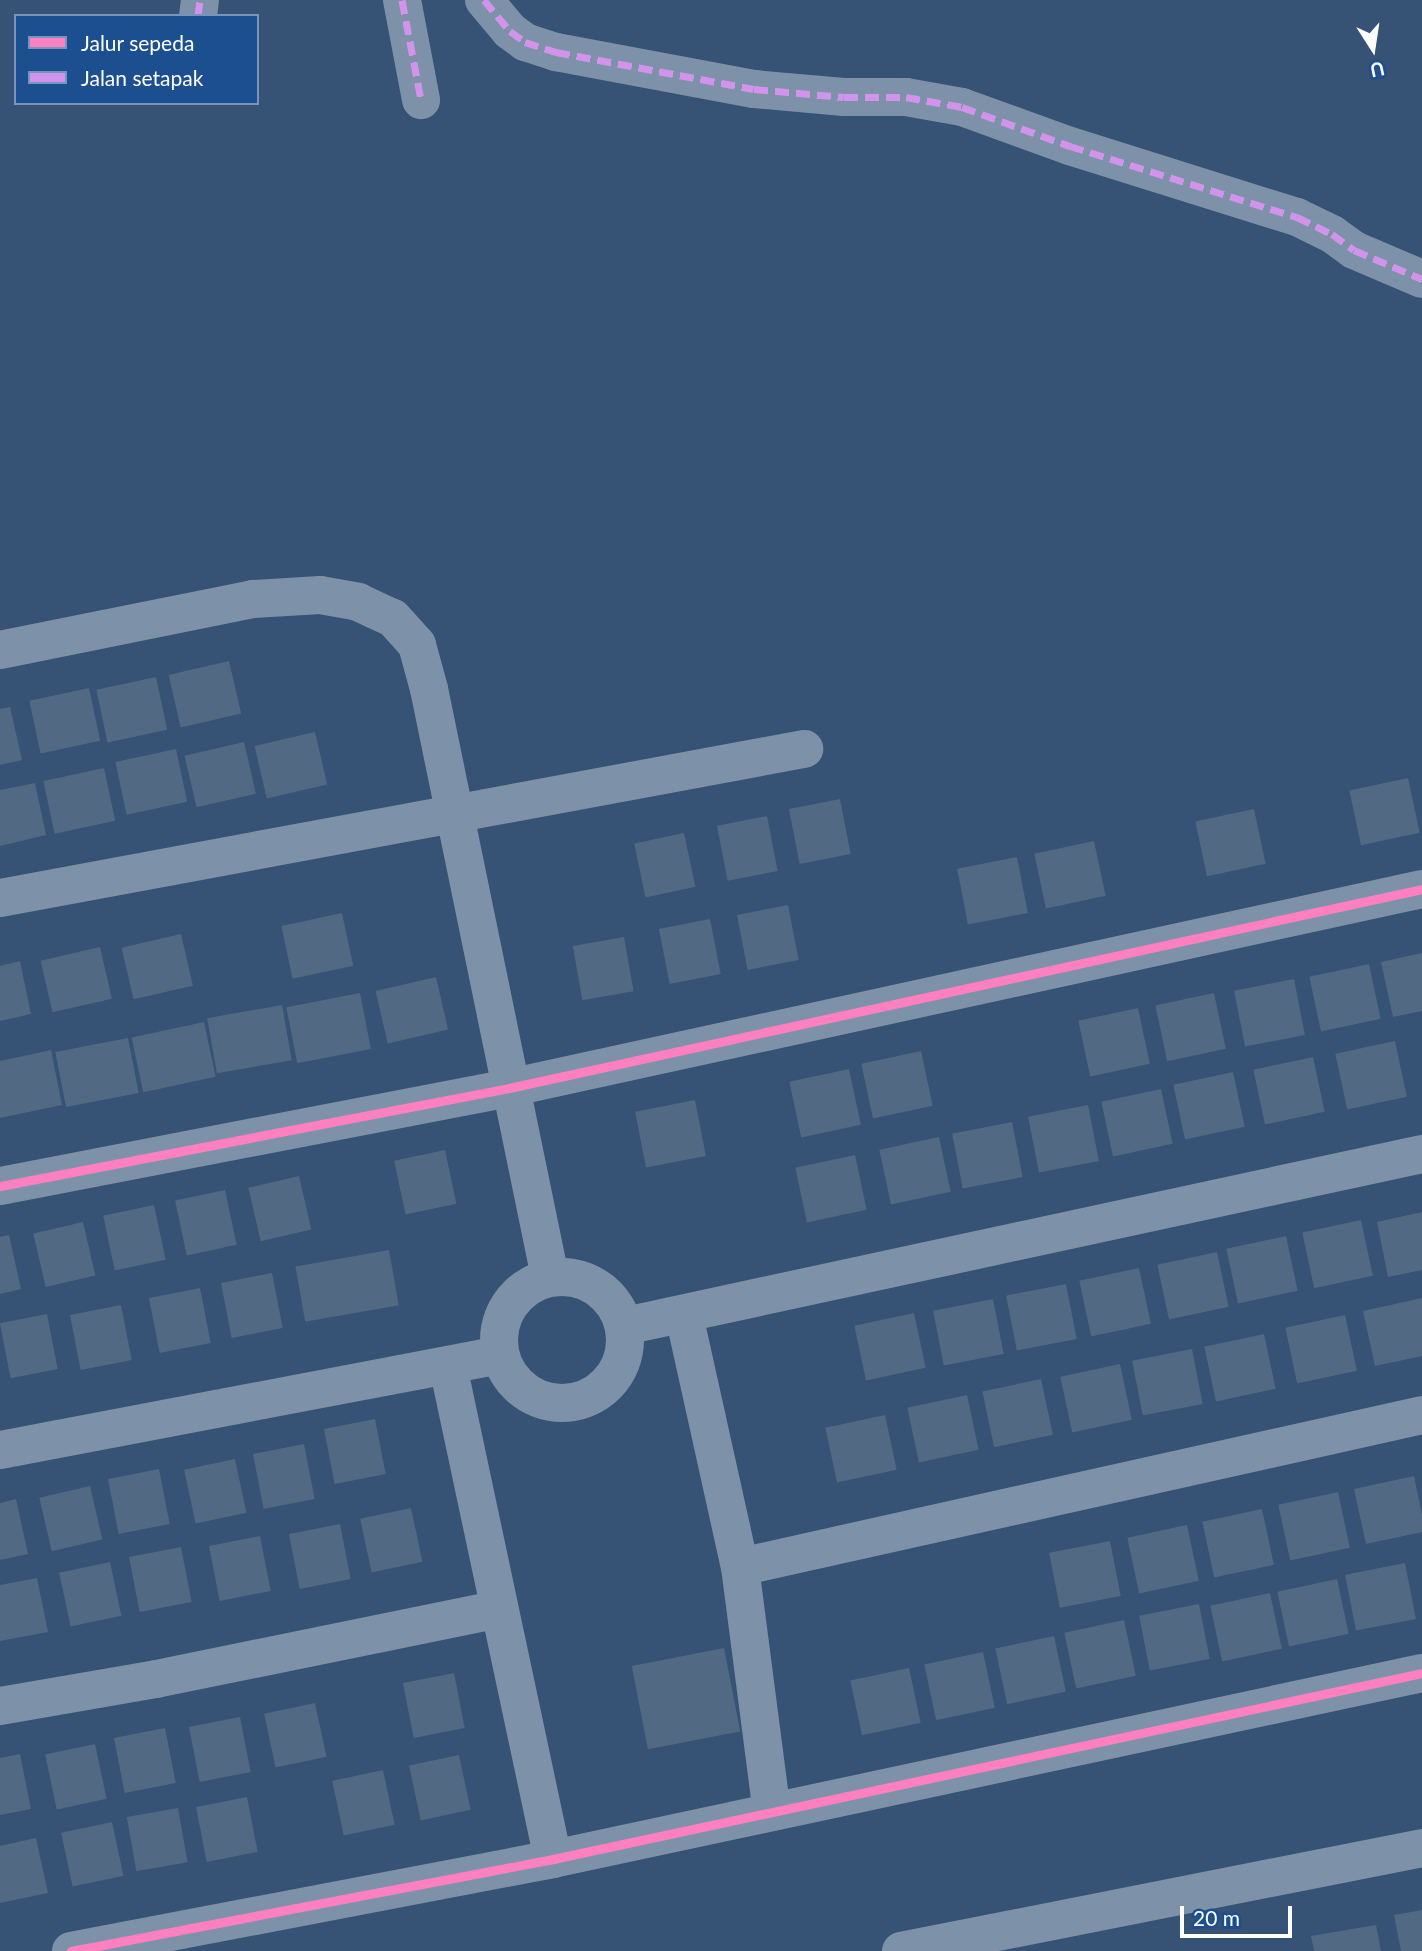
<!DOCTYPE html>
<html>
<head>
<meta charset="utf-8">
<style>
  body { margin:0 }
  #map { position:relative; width:1422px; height:1951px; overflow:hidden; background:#365274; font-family:Lato,sans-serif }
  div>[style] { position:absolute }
  .building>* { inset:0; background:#526984; transform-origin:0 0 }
  .minor>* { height:38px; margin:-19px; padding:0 19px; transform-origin:19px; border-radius:19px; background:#7d92a8 }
  .minor>.ring { margin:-19px; padding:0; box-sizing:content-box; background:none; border:38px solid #7d92a8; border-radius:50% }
  .quiet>* { height:7px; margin-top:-3.5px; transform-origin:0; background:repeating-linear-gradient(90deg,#d193ec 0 14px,transparent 0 21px) }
  .cycleway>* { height:9px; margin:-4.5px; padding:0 4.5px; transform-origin:4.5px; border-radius:4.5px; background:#ff80c0 }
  span { translate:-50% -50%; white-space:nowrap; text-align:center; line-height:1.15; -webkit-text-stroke:5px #1b4f8f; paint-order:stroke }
  .legend { position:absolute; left:14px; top:14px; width:245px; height:91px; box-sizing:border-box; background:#1b4f8f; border:2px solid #7695bc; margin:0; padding:9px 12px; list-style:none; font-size:21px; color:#fff }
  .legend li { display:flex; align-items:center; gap:14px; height:35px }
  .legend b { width:35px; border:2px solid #7695bc }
  .north { position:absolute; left:1338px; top:14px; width:70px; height:70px; -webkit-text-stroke:5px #1b4f8f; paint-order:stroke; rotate:168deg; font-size:19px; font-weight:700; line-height:28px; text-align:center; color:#fff }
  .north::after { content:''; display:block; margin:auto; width:24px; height:32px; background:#fff; clip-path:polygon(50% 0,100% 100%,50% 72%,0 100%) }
  .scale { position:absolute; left:1180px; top:1906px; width:112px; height:32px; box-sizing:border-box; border:4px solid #fff; border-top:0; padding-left:9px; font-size:21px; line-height:24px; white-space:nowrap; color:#fff; -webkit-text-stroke:5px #1b4f8f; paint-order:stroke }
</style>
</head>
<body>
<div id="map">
  <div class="building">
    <div style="left:229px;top:661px;width:54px;height:62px;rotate:77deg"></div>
    <div style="left:156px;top:677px;width:54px;height:61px;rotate:78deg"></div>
    <div style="left:89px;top:688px;width:54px;height:61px;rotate:78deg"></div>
    <div style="clip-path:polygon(10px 707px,22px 760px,0 765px,0 709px)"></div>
    <div style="left:315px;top:732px;width:54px;height:62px;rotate:77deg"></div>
    <div style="left:244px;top:742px;width:53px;height:61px;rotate:77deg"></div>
    <div style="left:176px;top:749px;width:54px;height:62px;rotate:78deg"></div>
    <div style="left:104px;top:768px;width:54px;height:62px;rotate:78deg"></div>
    <div style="left:1408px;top:778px;width:56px;height:60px;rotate:78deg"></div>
    <div style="clip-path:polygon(35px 783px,46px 835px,0 846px,0 790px)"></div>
    <div style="left:840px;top:799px;width:56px;height:52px;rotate:79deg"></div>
    <div style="left:1254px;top:809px;width:56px;height:60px;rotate:78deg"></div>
    <div style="left:767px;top:816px;width:56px;height:51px;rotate:79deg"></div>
    <div style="left:684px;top:833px;width:55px;height:51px;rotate:78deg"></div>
    <div style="left:1094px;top:841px;width:56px;height:61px;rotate:78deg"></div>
    <div style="left:1017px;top:857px;width:57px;height:61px;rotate:79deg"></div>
    <div style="left:788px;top:905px;width:56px;height:52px;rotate:79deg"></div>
    <div style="left:342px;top:913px;width:54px;height:62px;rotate:78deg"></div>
    <div style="left:710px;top:919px;width:56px;height:52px;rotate:79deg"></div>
    <div style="left:181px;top:934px;width:53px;height:61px;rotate:77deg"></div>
    <div style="left:624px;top:937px;width:55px;height:52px;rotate:80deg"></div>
    <div style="left:100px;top:947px;width:53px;height:61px;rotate:77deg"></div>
    <div style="clip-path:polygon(1422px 953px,1422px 1011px,1393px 1017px,1381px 962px)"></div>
    <div style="clip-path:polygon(20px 961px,31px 1014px,0 1021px,0 966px)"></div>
    <div style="left:1369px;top:964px;width:56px;height:61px;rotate:78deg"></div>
    <div style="left:436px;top:977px;width:54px;height:62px;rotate:77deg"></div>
    <div style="left:1294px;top:979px;width:57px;height:61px;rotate:79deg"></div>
    <div style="left:360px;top:993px;width:57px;height:75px;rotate:79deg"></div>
    <div style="left:1214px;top:993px;width:57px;height:60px;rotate:78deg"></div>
    <div style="left:282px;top:1005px;width:56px;height:76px;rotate:80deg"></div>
    <div style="left:1138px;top:1008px;width:57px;height:61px;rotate:78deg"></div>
    <div style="left:204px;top:1022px;width:56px;height:74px;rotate:78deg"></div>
    <div style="left:128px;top:1038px;width:56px;height:74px;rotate:79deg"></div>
    <div style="left:1395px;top:1041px;width:57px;height:61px;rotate:78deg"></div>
    <div style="clip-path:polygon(51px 1050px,62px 1105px,0 1118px,0 1061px)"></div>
    <div style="left:921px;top:1051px;width:56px;height:61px;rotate:78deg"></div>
    <div style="left:1313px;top:1057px;width:56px;height:61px;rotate:78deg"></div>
    <div style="left:849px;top:1069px;width:57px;height:61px;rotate:78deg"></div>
    <div style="left:1233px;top:1072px;width:56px;height:61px;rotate:78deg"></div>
    <div style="left:1161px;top:1089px;width:56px;height:61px;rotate:78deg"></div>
    <div style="left:695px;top:1100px;width:57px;height:61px;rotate:79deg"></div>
    <div style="left:1088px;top:1105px;width:57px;height:61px;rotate:79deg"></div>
    <div style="left:1012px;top:1122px;width:56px;height:61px;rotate:79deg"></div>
    <div style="left:939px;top:1137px;width:56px;height:61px;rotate:78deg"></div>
    <div style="left:445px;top:1150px;width:55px;height:52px;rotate:78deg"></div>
    <div style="left:855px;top:1155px;width:56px;height:61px;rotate:78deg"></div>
    <div style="left:299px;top:1176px;width:55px;height:52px;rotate:77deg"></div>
    <div style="left:225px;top:1190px;width:56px;height:51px;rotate:78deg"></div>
    <div style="left:154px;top:1205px;width:56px;height:52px;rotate:78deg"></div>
    <div style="clip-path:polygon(1422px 1212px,1422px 1270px,1388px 1277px,1377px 1222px)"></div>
    <div style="left:1361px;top:1220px;width:57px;height:60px;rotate:78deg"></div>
    <div style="left:83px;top:1222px;width:55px;height:51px;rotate:77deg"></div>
    <div style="clip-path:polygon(9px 1235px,21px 1289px,0 1294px,0 1237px)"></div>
    <div style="left:1286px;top:1236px;width:56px;height:61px;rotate:78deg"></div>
    <div style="left:389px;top:1250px;width:56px;height:95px;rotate:80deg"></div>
    <div style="left:1217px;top:1252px;width:56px;height:61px;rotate:78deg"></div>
    <div style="left:1139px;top:1268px;width:57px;height:61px;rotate:78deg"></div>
    <div style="left:272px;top:1273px;width:56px;height:52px;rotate:79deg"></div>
    <div style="left:1066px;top:1284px;width:56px;height:61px;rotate:79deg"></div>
    <div style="left:200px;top:1288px;width:56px;height:52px;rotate:79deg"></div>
    <div style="clip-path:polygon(1422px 1298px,1422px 1356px,1375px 1366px,1363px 1311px)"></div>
    <div style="left:993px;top:1299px;width:56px;height:61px;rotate:79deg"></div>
    <div style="left:121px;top:1305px;width:56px;height:52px;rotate:79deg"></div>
    <div style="left:914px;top:1313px;width:56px;height:61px;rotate:78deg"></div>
    <div style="left:47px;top:1314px;width:56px;height:48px;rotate:79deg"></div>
    <div style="left:1345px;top:1315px;width:57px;height:61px;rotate:78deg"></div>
    <div style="left:1264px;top:1334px;width:56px;height:61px;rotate:78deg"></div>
    <div style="left:1192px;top:1349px;width:56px;height:61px;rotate:79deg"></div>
    <div style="left:1120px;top:1364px;width:57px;height:61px;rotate:78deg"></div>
    <div style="left:1041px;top:1379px;width:57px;height:60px;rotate:78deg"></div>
    <div style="left:967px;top:1395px;width:56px;height:61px;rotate:78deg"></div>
    <div style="left:885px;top:1415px;width:56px;height:61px;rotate:78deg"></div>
    <div style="left:375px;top:1419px;width:56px;height:52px;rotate:79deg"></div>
    <div style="left:304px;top:1444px;width:56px;height:52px;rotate:79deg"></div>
    <div style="left:235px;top:1459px;width:55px;height:52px;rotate:78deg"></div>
    <div style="left:159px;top:1469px;width:56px;height:52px;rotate:79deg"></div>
    <div style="clip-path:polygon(1414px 1476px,1422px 1515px,1422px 1532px,1366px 1544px,1354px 1489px)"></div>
    <div style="left:90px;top:1486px;width:55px;height:52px;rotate:77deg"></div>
    <div style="left:1338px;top:1492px;width:57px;height:61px;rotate:78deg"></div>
    <div style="clip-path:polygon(16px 1499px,28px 1554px,0 1560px,0 1503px)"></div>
    <div style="left:411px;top:1508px;width:55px;height:52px;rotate:78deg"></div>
    <div style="left:1262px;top:1509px;width:57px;height:61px;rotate:78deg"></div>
    <div style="left:340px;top:1524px;width:56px;height:52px;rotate:79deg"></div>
    <div style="left:1187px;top:1525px;width:57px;height:61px;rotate:78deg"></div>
    <div style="left:260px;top:1536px;width:56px;height:52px;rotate:79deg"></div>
    <div style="left:1110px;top:1541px;width:56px;height:62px;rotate:79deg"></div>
    <div style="left:181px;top:1547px;width:56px;height:53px;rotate:79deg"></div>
    <div style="left:110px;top:1562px;width:55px;height:52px;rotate:78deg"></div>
    <div style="left:1405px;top:1563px;width:57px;height:61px;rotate:79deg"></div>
    <div style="clip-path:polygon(37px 1578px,48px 1632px,0 1641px,0 1585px)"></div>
    <div style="left:1337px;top:1579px;width:56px;height:61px;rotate:78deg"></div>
    <div style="left:1270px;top:1593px;width:57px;height:61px;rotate:78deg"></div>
    <div style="left:1199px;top:1604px;width:56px;height:61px;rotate:79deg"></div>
    <div style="left:1124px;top:1620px;width:57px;height:61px;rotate:78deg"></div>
    <div style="left:1054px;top:1636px;width:57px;height:60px;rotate:78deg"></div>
    <div style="left:724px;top:1648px;width:85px;height:94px;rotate:79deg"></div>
    <div style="left:983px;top:1652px;width:57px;height:60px;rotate:78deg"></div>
    <div style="left:909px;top:1668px;width:56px;height:60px;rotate:78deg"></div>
    <div style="left:454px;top:1673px;width:56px;height:52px;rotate:79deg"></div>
    <div style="left:315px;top:1703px;width:55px;height:52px;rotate:78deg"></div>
    <div style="left:240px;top:1717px;width:56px;height:52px;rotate:79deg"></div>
    <div style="left:165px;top:1728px;width:56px;height:52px;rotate:79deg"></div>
    <div style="left:95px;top:1744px;width:56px;height:51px;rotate:78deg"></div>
    <div style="clip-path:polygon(20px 1754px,31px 1809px,0 1815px,0 1758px)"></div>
    <div style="left:459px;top:1755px;width:56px;height:51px;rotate:78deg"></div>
    <div style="left:383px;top:1770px;width:56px;height:52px;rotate:78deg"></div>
    <div style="left:247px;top:1797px;width:56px;height:52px;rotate:79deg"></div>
    <div style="left:178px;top:1808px;width:55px;height:52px;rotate:80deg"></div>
    <div style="left:112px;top:1822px;width:55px;height:52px;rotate:78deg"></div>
    <div style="clip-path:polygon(36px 1838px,48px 1893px,0 1903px,0 1846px)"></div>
    <div style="clip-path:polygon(1422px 1910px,1422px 1951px,1401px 1951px,1394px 1915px)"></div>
    <div style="clip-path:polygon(1376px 1925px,1381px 1951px,1314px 1951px,1311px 1936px)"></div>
  </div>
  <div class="minor">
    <div style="left:402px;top:0;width:102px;rotate:79.2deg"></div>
    <div style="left:484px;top:0;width:40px;rotate:50deg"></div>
    <div style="left:510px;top:31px;width:19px;rotate:36deg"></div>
    <div style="left:525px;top:42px;width:33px;rotate:18deg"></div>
    <div style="left:556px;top:52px;width:201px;rotate:10.6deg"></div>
    <div style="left:754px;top:89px;width:90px;rotate:5.1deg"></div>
    <div style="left:844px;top:97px;width:62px"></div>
    <div style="left:906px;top:97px;width:57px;rotate:10.1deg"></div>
    <div style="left:962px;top:107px;width:115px;rotate:19.9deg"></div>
    <div style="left:1070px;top:146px;width:238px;rotate:17.4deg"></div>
    <div style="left:1297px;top:217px;width:39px;rotate:26deg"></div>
    <div style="left:1332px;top:234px;width:27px;rotate:36deg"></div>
    <div style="left:1354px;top:250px;width:74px;rotate:23.1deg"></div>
    <div style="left:198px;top:16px;width:16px;rotate:-83deg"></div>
    <div style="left:0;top:650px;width:258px;rotate:-11.4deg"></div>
    <div style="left:253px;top:599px;width:67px;rotate:-3.4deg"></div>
    <div style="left:320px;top:595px;width:39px;rotate:10deg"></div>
    <div style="left:358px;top:602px;width:38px;rotate:25deg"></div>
    <div style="left:393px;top:618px;width:36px;rotate:48deg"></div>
    <div style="left:417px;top:645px;width:46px;rotate:74.7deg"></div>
    <div style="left:429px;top:689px;width:600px;rotate:78.37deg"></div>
    <div style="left:0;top:898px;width:818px;rotate:-10.5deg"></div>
    <div style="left:0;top:1186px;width:518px;rotate:-10.9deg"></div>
    <div style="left:509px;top:1088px;width:934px;rotate:-12.3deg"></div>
    <div class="ring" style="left:499px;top:1277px;width:88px;height:88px"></div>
    <div style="left:684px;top:1315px;width:258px;rotate:77.5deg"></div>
    <div style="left:740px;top:1567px;width:247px;rotate:82.6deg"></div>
    <div style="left:625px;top:1326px;width:815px;rotate:-12.18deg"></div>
    <div style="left:448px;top:1366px;width:504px;rotate:77.98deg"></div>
    <div style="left:0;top:1450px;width:509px;rotate:-10.76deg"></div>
    <div style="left:740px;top:1567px;width:699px;rotate:-12.56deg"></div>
    <div style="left:0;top:1706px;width:158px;rotate:-9.8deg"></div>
    <div style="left:156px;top:1679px;width:350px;rotate:-11.5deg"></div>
    <div style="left:71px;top:1951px;width:491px;rotate:-10.8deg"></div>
    <div style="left:553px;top:1859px;width:889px;rotate:-12.08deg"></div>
    <div style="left:901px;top:1951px;width:531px;rotate:-11.18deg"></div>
  </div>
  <div class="quiet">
    <div style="left:402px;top:0;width:102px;rotate:79.2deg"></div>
    <div style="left:484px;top:0;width:40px;rotate:50deg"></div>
    <div style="left:510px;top:31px;width:19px;rotate:36deg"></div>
    <div style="left:525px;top:42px;width:33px;rotate:18deg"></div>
    <div style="left:556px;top:52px;width:201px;rotate:10.6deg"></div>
    <div style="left:754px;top:89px;width:90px;rotate:5.1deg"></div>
    <div style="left:844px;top:97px;width:62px"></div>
    <div style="left:906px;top:97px;width:57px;rotate:10.1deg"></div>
    <div style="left:962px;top:107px;width:115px;rotate:19.9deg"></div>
    <div style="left:1070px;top:146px;width:238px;rotate:17.4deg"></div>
    <div style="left:1297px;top:217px;width:39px;rotate:26deg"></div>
    <div style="left:1332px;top:234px;width:27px;rotate:36deg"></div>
    <div style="left:1354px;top:250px;width:74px;rotate:23.1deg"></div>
    <div style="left:198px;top:16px;width:16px;rotate:-83deg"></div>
  </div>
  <div class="cycleway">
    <div style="left:0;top:1186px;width:518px;rotate:-10.9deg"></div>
    <div style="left:509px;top:1088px;width:934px;rotate:-12.3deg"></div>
    <div style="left:71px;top:1951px;width:491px;rotate:-10.8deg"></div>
    <div style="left:553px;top:1859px;width:889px;rotate:-12.08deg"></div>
  </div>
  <ul class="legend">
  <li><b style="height:9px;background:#ff80c0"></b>Jalur sepeda</li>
  <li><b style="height:9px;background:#d193ec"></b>Jalan setapak</li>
  </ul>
  <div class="north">U</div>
  <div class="scale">20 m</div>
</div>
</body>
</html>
